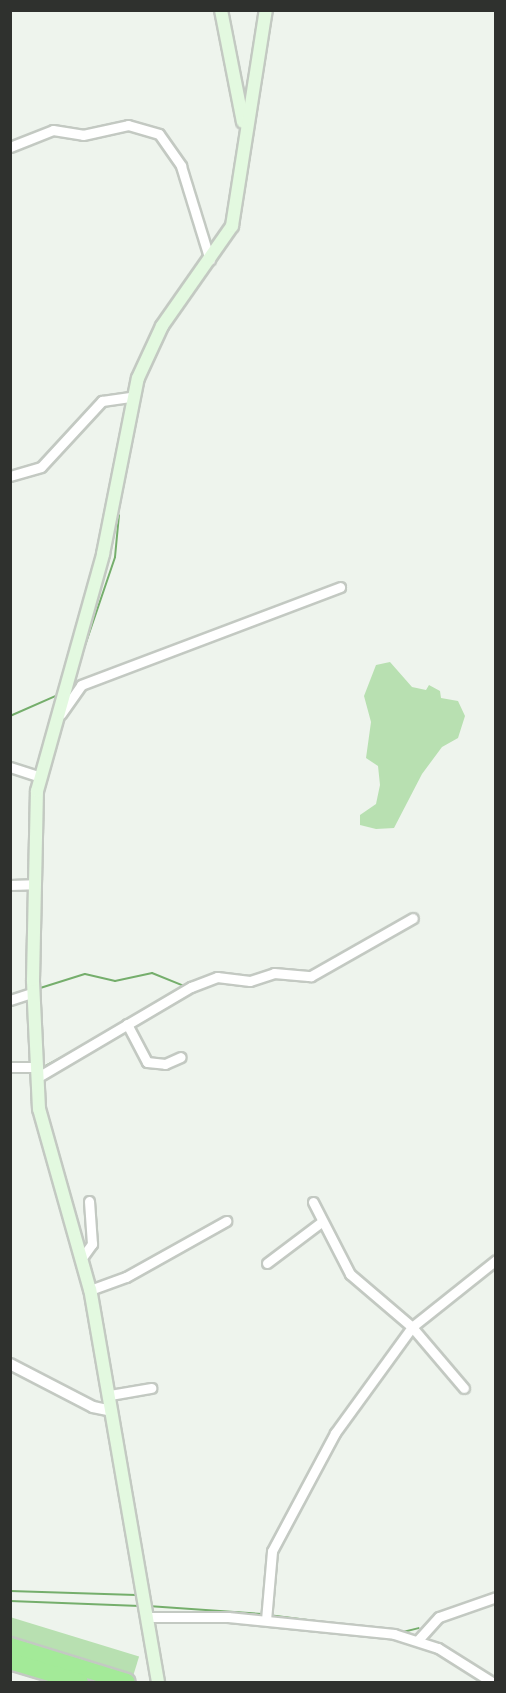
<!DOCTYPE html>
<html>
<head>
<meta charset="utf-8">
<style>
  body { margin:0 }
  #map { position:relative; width:506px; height:1693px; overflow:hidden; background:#eef4ed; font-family:"Sofia Sans Condensed",sans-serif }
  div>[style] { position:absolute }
  .green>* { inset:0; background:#b8e0b1; transform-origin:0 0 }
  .stream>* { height:2px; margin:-1px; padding:0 1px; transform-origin:1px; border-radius:1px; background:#75ae6c }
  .roads { filter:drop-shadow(2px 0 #c3c9c2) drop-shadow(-2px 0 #c3c9c2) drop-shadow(0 2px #c3c9c2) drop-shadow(0 -2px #c3c9c2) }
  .minor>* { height:9px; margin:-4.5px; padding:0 4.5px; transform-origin:4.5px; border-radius:4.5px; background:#fff }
  .tertiary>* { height:10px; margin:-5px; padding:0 5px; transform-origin:5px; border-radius:5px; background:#fff }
  .secondary>* { height:12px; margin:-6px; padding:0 6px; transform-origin:6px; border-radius:6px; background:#e3f9e0 }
  .motorway>* { height:16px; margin:-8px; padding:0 8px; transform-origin:8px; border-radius:8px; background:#a3ea98 }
  span { translate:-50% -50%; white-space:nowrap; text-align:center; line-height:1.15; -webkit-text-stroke:6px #eef4ed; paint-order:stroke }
  .frame { position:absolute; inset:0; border:12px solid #2f312e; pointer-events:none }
</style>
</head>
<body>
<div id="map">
  <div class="green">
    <div style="clip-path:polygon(390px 662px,412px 687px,426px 690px,429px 685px,440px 691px,441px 698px,458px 701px,465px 716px,458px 738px,442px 747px,422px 774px,394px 828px,376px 829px,360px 825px,360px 815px,376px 804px,380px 785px,378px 766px,366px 758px,371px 722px,364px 696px,376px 665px)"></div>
    <div style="left:10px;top:1617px;width:135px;height:20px;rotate:17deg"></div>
  </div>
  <div class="stream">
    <div style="left:79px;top:663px;width:112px;rotate:-71.2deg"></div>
    <div style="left:115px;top:557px;width:42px;rotate:-84.6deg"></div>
    <div style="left:10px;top:716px;width:55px;rotate:-23.7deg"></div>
    <div style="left:223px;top:982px;width:24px;rotate:7deg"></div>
    <div style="left:37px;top:989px;width:50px;rotate:-17.4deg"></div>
    <div style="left:85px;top:974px;width:31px;rotate:13deg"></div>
    <div style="left:115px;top:981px;width:38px;rotate:-12deg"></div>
    <div style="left:152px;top:973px;width:37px;rotate:22deg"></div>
    <div style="left:98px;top:1037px;width:12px;rotate:-31deg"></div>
    <div style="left:40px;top:1069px;width:55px;rotate:-28.4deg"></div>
    <div style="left:10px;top:1591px;width:126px;rotate:1.8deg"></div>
    <div style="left:10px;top:1601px;width:130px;rotate:2.2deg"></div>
    <div style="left:148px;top:1606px;width:114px;rotate:4deg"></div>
    <div style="left:268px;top:1615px;width:136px;rotate:7.2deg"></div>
    <div style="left:403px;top:1632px;width:16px;rotate:-14deg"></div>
  </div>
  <div class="roads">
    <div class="minor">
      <div style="left:10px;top:147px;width:46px;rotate:-21.6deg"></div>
      <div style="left:53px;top:130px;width:30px;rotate:9deg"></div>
      <div style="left:83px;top:135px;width:46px;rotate:-12.5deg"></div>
      <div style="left:128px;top:125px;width:32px;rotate:16deg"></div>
      <div style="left:159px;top:134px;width:39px;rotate:55deg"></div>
      <div style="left:181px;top:166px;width:98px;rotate:72.9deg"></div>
      <div style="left:10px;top:476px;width:32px;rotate:-16deg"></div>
      <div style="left:41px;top:467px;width:90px;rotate:-47.3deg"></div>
      <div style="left:102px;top:401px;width:30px;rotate:-8deg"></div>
      <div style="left:61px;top:714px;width:35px;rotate:-55deg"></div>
      <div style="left:81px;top:685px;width:277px;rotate:-20.7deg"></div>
      <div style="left:10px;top:767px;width:32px;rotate:18deg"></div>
      <div style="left:10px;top:885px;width:24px;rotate:-2deg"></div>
      <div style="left:10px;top:1000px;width:25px;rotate:-18deg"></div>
      <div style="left:127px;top:1024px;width:43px;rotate:62.2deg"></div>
      <div style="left:147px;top:1062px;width:18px;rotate:6deg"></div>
      <div style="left:165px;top:1064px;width:17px;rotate:-24deg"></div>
      <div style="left:10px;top:1067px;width:27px"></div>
      <div style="left:38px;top:1077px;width:178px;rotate:-30.5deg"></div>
      <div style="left:191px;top:987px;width:28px;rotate:-21deg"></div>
      <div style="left:217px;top:977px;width:33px;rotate:7deg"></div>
      <div style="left:250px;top:981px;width:25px;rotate:-18deg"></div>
      <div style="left:274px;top:973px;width:37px;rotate:5deg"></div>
      <div style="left:311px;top:976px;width:117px;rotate:-29.6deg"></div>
      <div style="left:313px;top:1202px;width:81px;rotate:62.8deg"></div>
      <div style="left:350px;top:1274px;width:82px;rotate:40.5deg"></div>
      <div style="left:412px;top:1327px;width:80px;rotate:49.6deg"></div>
      <div style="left:81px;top:1259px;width:19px;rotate:-54deg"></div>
      <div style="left:92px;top:1244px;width:43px;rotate:-94deg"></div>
      <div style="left:267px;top:1263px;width:66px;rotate:-37deg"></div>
      <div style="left:90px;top:1290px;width:38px;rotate:-20deg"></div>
      <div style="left:126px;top:1277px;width:115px;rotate:-29.2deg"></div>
      <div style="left:110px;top:1395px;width:42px;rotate:-9.7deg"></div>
      <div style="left:148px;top:1617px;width:80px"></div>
      <div style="left:228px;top:1617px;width:167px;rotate:5.8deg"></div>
      <div style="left:394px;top:1634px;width:46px;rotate:17.7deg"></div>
      <div style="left:438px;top:1648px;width:64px;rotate:32.2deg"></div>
      <div style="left:266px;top:1620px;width:69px;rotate:-85deg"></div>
      <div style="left:272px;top:1551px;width:134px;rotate:-61.9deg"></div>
      <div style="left:335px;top:1433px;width:131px;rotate:-54deg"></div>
      <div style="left:412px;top:1327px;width:107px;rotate:-38.6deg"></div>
      <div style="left:418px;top:1640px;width:31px;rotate:-48deg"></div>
      <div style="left:439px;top:1617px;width:60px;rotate:-19.3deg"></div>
    </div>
    <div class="tertiary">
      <div style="left:10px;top:1364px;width:93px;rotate:27.4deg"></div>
      <div style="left:93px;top:1407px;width:19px;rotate:12deg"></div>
    </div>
    <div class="secondary">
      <div style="left:221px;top:10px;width:114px;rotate:78.9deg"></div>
      <div style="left:158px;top:1682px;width:398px;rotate:-99.8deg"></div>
      <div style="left:90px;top:1290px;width:188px;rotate:-105.7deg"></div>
      <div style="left:39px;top:1109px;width:129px;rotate:-92.7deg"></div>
      <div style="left:33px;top:980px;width:189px;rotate:-88.8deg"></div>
      <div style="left:37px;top:791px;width:246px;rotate:-74.4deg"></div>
      <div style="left:103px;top:554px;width:179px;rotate:-78.8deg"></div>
      <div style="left:138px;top:378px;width:57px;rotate:-65.2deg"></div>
      <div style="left:162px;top:326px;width:122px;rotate:-55deg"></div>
      <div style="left:232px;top:226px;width:219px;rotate:-81.1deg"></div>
    </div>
    <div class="motorway">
      <div style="left:10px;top:1646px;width:122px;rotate:17.1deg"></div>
      <div style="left:10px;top:1661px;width:73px;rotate:16.7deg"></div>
    </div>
  </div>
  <div class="frame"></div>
</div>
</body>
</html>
